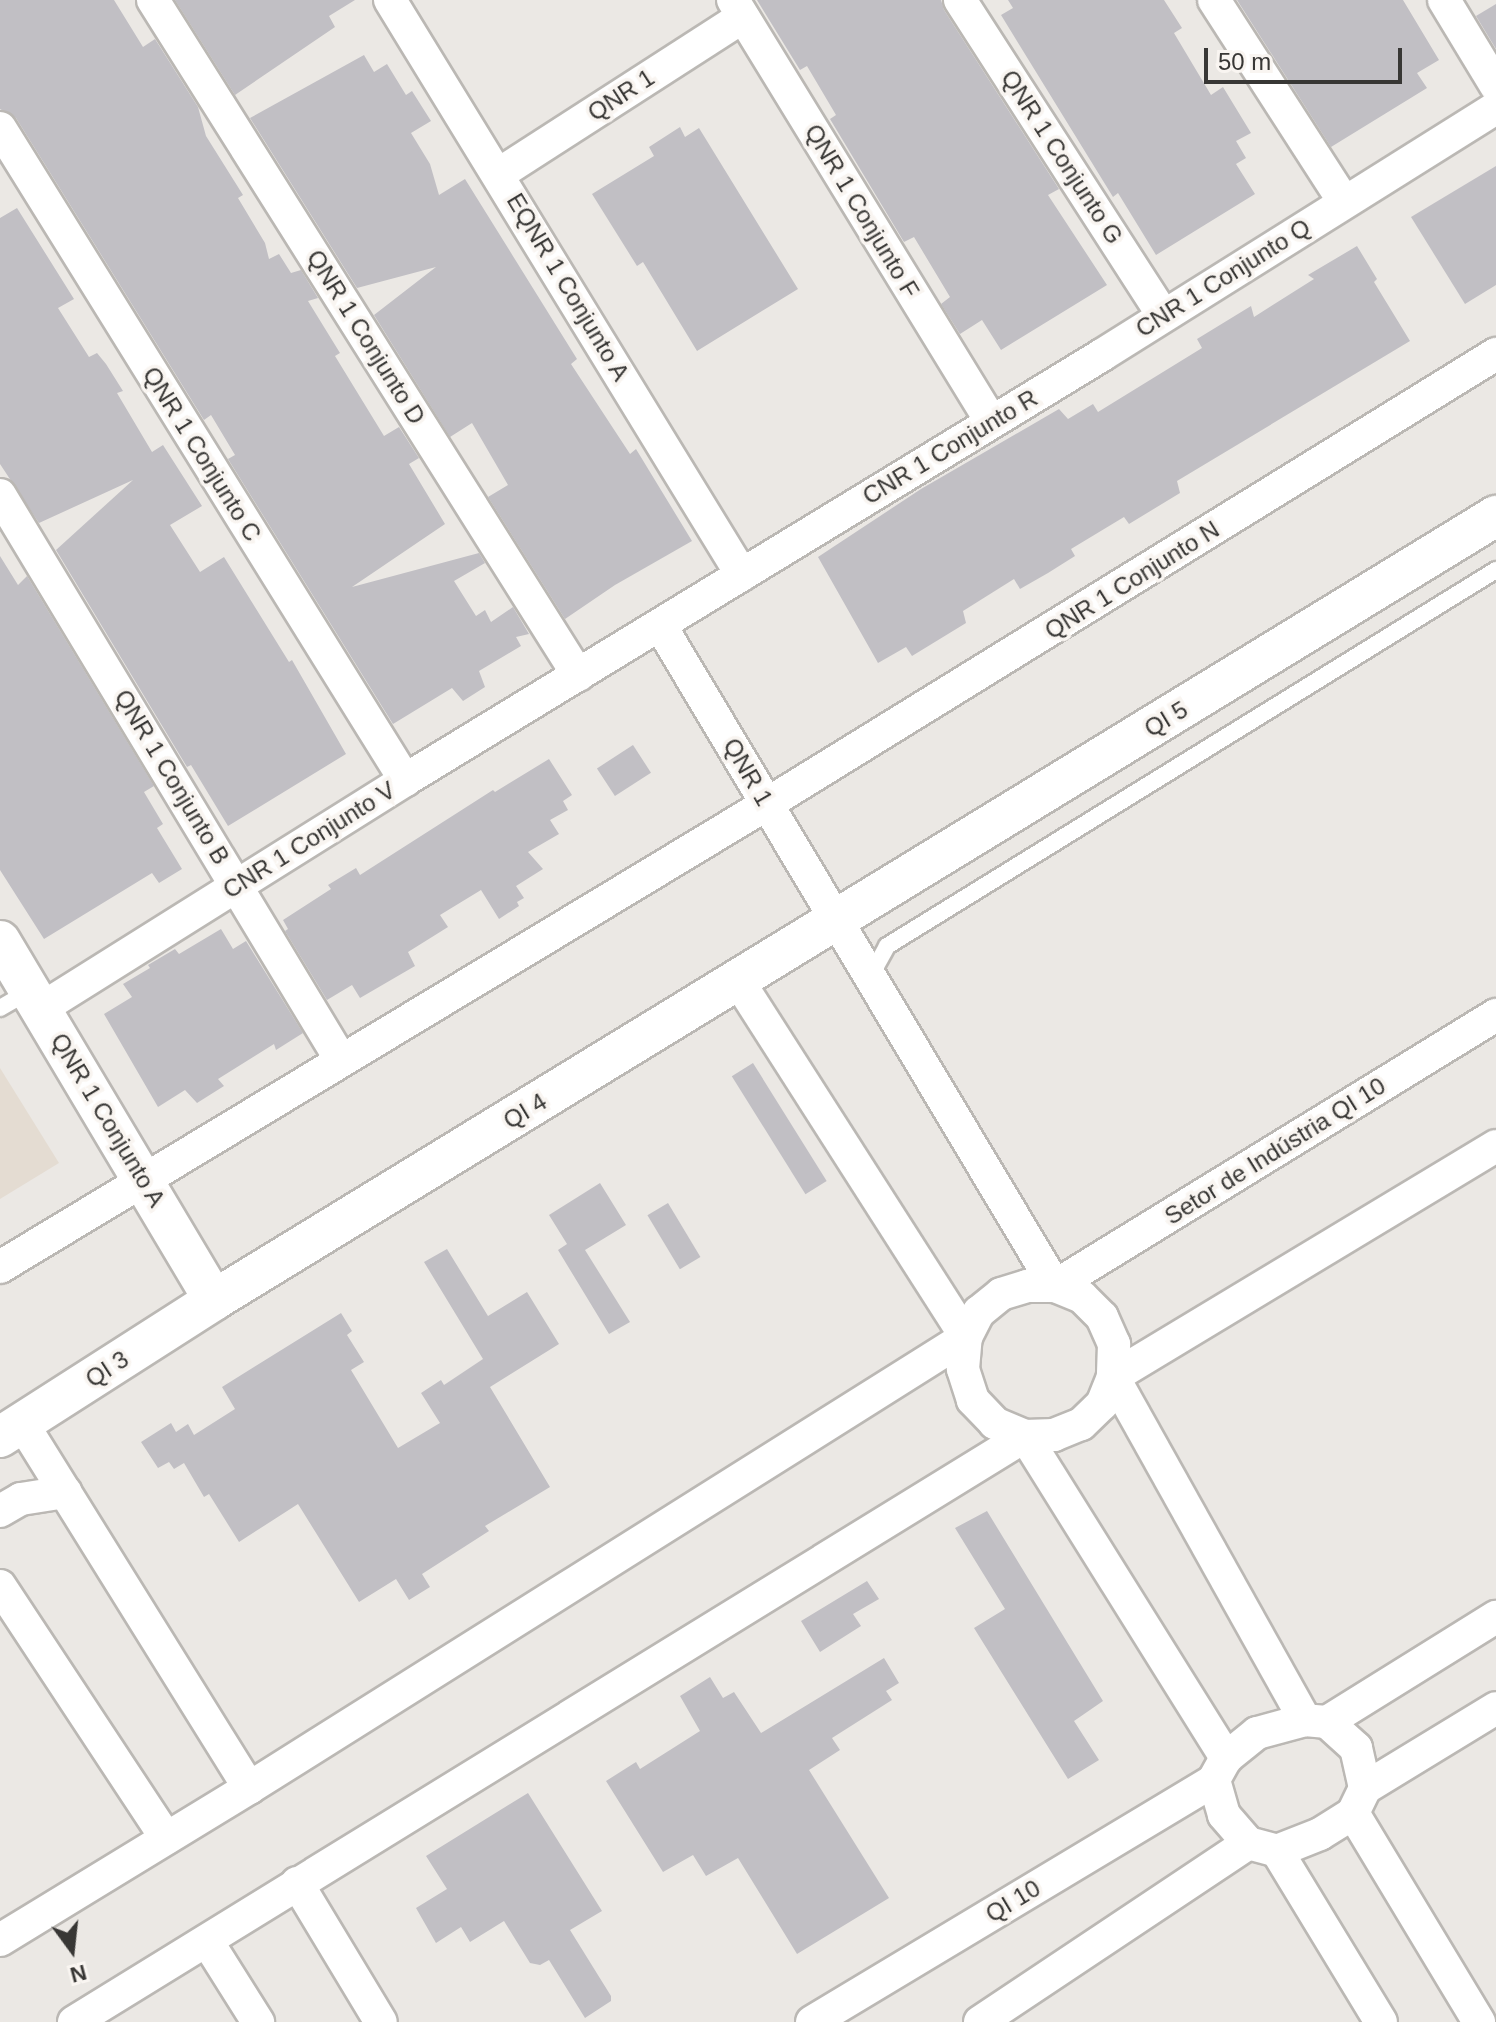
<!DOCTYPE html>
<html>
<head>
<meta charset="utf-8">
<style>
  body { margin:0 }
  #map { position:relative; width:1496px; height:2022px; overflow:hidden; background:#ebe8e4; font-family:Arial,sans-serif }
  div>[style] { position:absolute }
  .built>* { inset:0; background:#e4dcd2 }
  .building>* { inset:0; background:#c1bfc4; transform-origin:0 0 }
  .roads { filter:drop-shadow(2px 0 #bbb8b4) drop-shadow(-2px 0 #bbb8b4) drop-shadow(0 2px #bbb8b4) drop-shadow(0 -2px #bbb8b4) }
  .service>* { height:16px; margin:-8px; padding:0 8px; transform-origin:8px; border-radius:8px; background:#fff }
  .minor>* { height:32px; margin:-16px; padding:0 16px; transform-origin:16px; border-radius:16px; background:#fff }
  .tertiary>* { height:40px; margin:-20px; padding:0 20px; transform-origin:20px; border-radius:20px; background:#fff }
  span { translate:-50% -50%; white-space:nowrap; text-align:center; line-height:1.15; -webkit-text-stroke:7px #f9f5f1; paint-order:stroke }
  .street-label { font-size:24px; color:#383735 }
  .north { position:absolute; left:32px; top:1910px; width:80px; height:80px; -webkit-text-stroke:6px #f9f5f1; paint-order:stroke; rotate:165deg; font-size:22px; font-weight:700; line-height:32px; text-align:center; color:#383735 }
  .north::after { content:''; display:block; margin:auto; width:28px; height:36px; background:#383735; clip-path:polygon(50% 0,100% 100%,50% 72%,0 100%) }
  .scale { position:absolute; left:1204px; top:48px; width:198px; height:36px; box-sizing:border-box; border:4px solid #383735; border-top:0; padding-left:10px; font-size:24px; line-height:28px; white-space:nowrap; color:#383735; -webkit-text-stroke:6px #f9f5f1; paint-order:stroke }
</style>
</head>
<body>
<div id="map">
  <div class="built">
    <div style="clip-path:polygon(0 1068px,59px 1163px,0 1199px)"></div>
  </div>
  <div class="building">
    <div style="clip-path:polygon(0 0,114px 0,143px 47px,155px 39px,198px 107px,206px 136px,243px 195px,238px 198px,265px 243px,269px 259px,279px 254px,291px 273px,301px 270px,318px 298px,308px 301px,340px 353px,335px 356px,384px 436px,399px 427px,419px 458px,409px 464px,445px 524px,352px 587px,479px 553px,485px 563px,454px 581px,476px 616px,485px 610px,491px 622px,513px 607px,529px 634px,516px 637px,521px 646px,479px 671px,485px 687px,463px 701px,452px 688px,393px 724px,228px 459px,235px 455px,211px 415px,204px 420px,16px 118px,0 109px)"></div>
    <div style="clip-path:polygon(175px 0,355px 0,329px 16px,335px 27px,235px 95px)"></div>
    <div style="clip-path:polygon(757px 0,941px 0,944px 10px,1059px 189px,1048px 195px,1107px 285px,1001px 350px,982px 320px,960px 334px,941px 304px,950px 297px,914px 237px,904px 242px,830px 119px,836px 115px,807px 66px,800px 70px)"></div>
    <div style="clip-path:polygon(1008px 0,1164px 0,1182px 28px,1174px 33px,1211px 95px,1223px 87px,1251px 133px,1236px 141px,1246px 158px,1236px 164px,1255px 194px,1156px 255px,1118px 193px,1113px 197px,1001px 15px,1013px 8px)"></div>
    <div style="clip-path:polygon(1237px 0,1403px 0,1439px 60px,1417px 73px,1427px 88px,1331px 147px)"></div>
    <div style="clip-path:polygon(1496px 4px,1496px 49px,1476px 16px)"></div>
    <div style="clip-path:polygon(364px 55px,374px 72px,387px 64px,406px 95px,412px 91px,431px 121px,411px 133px,430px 164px,439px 195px,465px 179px,577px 359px,571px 364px,630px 454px,636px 449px,692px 541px,615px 585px,565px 619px,488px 497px,508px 485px,472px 423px,450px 437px,374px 315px,436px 267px,357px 288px,250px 118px)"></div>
    <div style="clip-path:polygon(680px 127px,685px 137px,699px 128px,798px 289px,697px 351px,643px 262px,637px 266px,592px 194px,654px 156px,649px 147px)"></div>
    <div style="clip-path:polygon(1496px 166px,1496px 285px,1465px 304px,1411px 217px)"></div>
    <div style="clip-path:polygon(17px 208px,74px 299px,58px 308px,89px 357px,97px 353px,106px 364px,123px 391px,117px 393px,152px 452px,163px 445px,202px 506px,170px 525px,200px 572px,224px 557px,289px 662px,292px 660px,346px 754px,228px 826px,191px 765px,187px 767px,56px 550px,133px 480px,39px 523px,0 464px,0 218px)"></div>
    <div style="clip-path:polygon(1357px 246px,1377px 279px,1374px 282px,1410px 341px,1177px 481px,1180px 493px,1129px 524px,1124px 517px,1071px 549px,1075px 556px,1048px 573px,1020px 589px,1014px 579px,963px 611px,966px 623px,912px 656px,906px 647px,878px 663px,818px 557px,921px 489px,1059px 409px,1068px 419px,1093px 404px,1098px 412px,1202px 348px,1197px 339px,1251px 306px,1254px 317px,1314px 279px,1308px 275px)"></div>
    <div style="clip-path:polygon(0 556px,18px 585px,27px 576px,154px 786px,144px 792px,163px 824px,157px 828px,182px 869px,159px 883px,152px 873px,44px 939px,0 870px)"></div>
    <div style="left:633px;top:745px;width:33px;height:43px;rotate:57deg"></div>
    <div style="clip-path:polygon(549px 759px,572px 795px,563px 801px,568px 810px,550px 820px,559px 834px,528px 852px,543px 869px,516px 886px,524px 898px,517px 902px,519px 906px,499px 919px,481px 890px,440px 915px,448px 927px,408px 952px,415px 966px,360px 998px,352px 985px,327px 1000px,285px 931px,288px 929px,283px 920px,331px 889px,328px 885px,356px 868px,360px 875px,493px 790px,495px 792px)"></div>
    <div style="clip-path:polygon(221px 929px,233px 949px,246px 941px,303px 1033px,276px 1050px,274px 1044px,218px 1079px,224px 1086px,197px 1103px,185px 1090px,158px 1107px,104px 1014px,132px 997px,123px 984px,150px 968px,148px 965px,175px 949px,179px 954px)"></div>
    <div style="left:753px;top:1063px;width:139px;height:25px;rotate:58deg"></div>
    <div style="clip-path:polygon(600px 1183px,626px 1225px,585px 1250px,630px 1322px,609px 1334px,558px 1250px,567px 1244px,549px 1215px)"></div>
    <div style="left:668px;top:1203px;width:63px;height:24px;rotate:59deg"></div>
    <div style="clip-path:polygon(447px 1249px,488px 1316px,527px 1292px,559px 1344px,490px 1387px,550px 1487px,485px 1526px,489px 1531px,422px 1574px,430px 1587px,409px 1600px,396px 1579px,359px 1602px,298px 1504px,239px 1542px,209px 1494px,204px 1497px,184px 1463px,174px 1469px,169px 1462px,158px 1468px,141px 1442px,171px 1423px,176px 1432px,188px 1424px,194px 1435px,235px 1409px,222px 1387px,341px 1313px,352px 1331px,347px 1335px,364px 1362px,351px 1370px,398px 1448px,440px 1423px,421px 1393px,441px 1380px,444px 1385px,483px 1359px,424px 1262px)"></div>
    <div style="clip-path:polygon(987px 1511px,1103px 1701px,1074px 1721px,1099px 1760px,1068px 1779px,974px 1628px,1005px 1609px,955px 1528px)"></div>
    <div style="clip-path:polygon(867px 1581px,879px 1599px,853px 1614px,861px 1626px,820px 1652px,801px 1621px)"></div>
    <div style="clip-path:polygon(884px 1658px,899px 1683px,886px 1691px,892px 1700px,832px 1738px,840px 1750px,809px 1770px,889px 1898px,797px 1954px,738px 1858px,706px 1876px,693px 1855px,663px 1872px,606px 1781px,636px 1762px,640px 1769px,700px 1731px,680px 1696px,710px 1677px,723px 1698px,734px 1692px,761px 1733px)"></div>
    <div style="clip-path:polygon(528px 1793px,602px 1911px,570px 1930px,611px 1996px,611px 2001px,585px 2018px,549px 1960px,540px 1965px,530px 1963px,504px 1921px,470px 1942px,461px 1927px,436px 1943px,416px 1908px,447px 1889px,426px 1856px)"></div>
  </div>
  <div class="roads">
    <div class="service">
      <div style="left:870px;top:977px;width:35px;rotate:-61deg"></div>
      <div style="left:887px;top:946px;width:716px;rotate:-31.69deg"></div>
      <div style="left:0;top:1008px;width:34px;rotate:-30deg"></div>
    </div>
    <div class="minor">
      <div style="left:153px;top:0;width:798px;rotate:57.8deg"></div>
      <div style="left:390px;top:0;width:674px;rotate:58.53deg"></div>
      <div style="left:733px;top:0;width:494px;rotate:58.5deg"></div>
      <div style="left:960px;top:0;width:375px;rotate:57.2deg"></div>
      <div style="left:1214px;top:0;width:240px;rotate:57.2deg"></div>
      <div style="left:1444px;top:0;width:100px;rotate:58.8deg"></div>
      <div style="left:0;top:128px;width:768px;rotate:58.15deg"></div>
      <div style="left:499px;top:174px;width:290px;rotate:-32.8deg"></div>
      <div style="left:0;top:495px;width:660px;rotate:58.89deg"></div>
      <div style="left:660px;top:625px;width:770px;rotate:59.14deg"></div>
      <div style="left:1055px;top:1286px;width:29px;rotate:22deg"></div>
      <div style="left:1082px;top:1297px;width:28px;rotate:45deg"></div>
      <div style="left:1102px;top:1317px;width:30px;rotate:66deg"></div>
      <div style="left:1114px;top:1344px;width:33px;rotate:92deg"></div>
      <div style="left:1113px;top:1377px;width:29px;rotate:112deg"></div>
      <div style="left:1102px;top:1404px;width:29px;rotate:136deg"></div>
      <div style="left:1081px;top:1424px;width:29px;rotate:158deg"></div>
      <div style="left:1054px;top:1435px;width:29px;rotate:178deg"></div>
      <div style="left:1025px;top:1436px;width:33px;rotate:-157deg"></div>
      <div style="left:995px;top:1423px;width:32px;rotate:-134deg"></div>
      <div style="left:973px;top:1400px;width:33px;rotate:-108deg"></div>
      <div style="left:963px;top:1369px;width:32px;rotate:-85deg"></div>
      <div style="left:966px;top:1337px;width:28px;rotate:-63deg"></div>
      <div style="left:979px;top:1312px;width:28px;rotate:-39deg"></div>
      <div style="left:1001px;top:1294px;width:27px;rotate:-17deg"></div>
      <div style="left:1027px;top:1286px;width:28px"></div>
      <div style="left:42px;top:1008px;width:429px;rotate:-32.1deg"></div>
      <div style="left:405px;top:780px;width:816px;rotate:-31.37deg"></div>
      <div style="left:1102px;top:355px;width:465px;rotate:-32.1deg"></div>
      <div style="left:0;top:1267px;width:896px;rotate:-31.12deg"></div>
      <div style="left:767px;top:804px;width:857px;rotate:-31.69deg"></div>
      <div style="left:1055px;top:1286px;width:518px;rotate:-31.57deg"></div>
      <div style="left:22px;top:1423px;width:430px;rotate:58.1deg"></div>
      <div style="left:0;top:1511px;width:24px;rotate:-30deg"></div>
      <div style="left:21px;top:1499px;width:45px;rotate:-9deg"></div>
      <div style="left:0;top:1586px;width:302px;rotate:56.6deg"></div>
      <div style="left:1305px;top:1720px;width:393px;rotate:-119.2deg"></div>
      <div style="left:1113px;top:1377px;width:447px;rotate:-31.1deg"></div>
      <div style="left:1327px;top:1722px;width:199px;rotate:-31.9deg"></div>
      <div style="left:1365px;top:1788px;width:153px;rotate:-31.4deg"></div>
      <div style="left:1353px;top:1813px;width:244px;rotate:58.9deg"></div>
      <div style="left:1277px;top:1851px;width:46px;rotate:-21.6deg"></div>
      <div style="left:1320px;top:1834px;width:39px;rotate:-32deg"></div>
      <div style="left:1353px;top:1813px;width:28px;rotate:-64deg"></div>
      <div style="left:1365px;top:1788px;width:41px;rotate:-102.7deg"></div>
      <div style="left:1356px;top:1748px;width:39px;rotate:-138deg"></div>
      <div style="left:1327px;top:1722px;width:22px;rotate:-175deg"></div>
      <div style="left:1305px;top:1720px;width:50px;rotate:164.8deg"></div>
      <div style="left:1257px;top:1733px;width:40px;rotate:141deg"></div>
      <div style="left:1226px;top:1758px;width:25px;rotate:119deg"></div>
      <div style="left:1214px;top:1780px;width:36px;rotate:74deg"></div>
      <div style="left:1224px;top:1815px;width:37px;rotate:49deg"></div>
      <div style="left:1248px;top:1843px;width:30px;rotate:15deg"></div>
      <div style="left:1277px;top:1851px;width:200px;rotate:58.7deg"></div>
      <div style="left:297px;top:1883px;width:162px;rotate:58.9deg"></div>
      <div style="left:0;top:1940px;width:292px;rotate:-31.4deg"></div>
      <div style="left:249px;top:1788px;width:847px;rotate:-32.17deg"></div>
      <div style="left:966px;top:1337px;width:423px;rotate:-122.6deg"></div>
      <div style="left:207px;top:1941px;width:96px;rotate:57.8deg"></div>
      <div style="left:74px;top:2022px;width:1117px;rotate:-31.64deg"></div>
      <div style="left:1025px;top:1436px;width:380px;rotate:58deg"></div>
      <div style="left:812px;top:2022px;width:469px;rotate:-31deg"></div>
      <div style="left:980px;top:2022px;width:322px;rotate:-33.7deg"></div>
    </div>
    <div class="tertiary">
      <div style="left:0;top:941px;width:418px;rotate:59.2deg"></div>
      <div style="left:0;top:1437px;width:254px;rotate:-32.6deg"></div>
      <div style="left:214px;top:1300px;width:1503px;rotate:-31.45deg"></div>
    </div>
  </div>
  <div class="street-label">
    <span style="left:621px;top:95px;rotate:-33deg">QNR 1</span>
    <span style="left:1062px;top:157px;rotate:57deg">QNR 1 Conjunto G</span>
    <span style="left:862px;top:211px;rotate:59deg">QNR 1 Conjunto F</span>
    <span style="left:1223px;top:278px;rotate:-32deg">CNR 1 Conjunto Q</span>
    <span style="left:568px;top:287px;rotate:59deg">EQNR 1 Conjunto A</span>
    <span style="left:366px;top:337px;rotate:58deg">QNR 1 Conjunto D</span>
    <span style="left:950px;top:447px;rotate:-31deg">CNR 1 Conjunto R</span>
    <span style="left:202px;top:454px;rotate:58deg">QNR 1 Conjunto C</span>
    <span style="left:1132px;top:580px;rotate:-32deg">QNR 1 Conjunto N</span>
    <span style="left:1166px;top:719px;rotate:-31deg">QI 5</span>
    <span style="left:748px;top:772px;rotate:60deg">QNR 1</span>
    <span style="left:172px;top:777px;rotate:59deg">QNR 1 Conjunto B</span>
    <span style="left:309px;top:840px;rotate:-32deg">CNR 1 Conjunto V</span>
    <span style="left:525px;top:1111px;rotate:-31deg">QI 4</span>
    <span style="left:108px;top:1120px;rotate:59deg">QNR 1 Conjunto A</span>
    <span style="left:1275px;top:1151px;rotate:-32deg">Setor de Indústria QI 10</span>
    <span style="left:107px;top:1369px;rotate:-33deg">QI 3</span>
    <span style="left:1013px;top:1901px;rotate:-31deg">QI 10</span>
  </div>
  <div class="north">N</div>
  <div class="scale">50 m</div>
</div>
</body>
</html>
